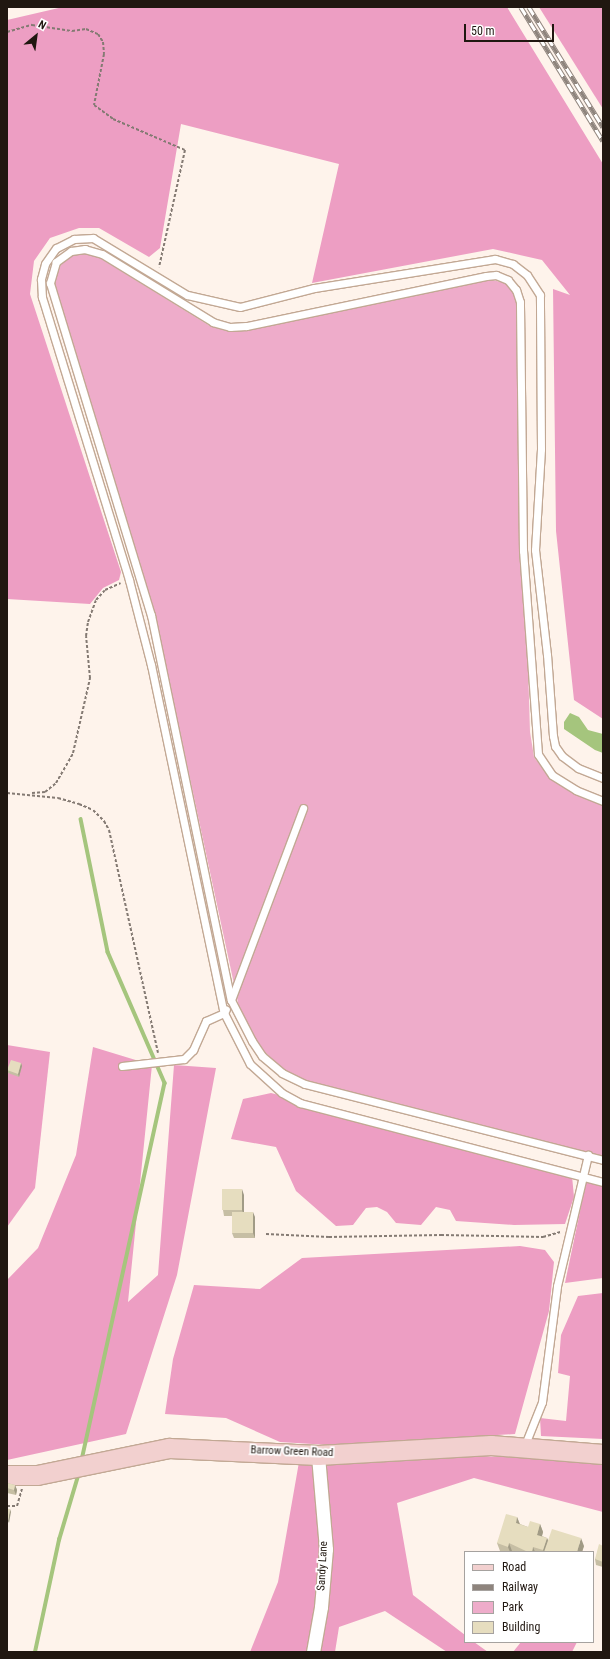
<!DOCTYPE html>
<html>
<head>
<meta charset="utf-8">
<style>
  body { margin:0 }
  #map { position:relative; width:610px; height:1659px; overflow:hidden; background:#fef3eb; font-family:"Roboto Condensed",sans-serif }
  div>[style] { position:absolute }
  .green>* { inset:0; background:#eeacca }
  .forest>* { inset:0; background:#ed9ec3 }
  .water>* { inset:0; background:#a5c57d }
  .stream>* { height:3.5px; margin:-1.75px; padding:0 1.75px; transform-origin:1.75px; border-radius:1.75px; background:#a5c57d }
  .path>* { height:2px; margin-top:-1px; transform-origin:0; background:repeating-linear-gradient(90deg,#847a73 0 3px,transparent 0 5px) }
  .roads { filter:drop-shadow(1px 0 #c2a894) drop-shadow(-1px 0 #c2a894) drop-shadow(0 1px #c2a894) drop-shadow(0 -1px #c2a894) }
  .lane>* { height:7px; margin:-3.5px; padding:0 3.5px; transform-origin:3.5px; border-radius:3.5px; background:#fff }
  .street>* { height:13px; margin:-6.5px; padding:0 6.5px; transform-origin:6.5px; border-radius:6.5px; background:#fff }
  .secondary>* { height:19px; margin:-9.5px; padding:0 9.5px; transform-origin:9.5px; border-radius:9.5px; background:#f2d0cf }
  .rail>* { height:4.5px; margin-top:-2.25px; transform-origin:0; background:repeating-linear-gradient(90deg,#fff 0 9px,#8e847d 0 18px); box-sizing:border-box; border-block:1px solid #8e847d }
  .wall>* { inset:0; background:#c6bea4 }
  .shaded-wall>* { inset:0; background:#a19b86 }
  .building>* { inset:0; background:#e6ddbf; transform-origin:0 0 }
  span { translate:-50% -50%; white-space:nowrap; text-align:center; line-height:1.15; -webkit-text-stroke:3.5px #fff; paint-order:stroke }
  .street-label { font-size:11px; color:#201710 }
  .frame { position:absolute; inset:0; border:8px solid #201710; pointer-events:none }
  .legend { position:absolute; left:464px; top:1551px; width:130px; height:92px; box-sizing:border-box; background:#fff; border:1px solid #a6a29f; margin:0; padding:5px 7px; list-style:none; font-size:12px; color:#201710 }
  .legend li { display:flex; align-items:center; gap:8px; height:20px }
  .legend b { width:20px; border:1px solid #a6a29f }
  .north { position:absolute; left:16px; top:16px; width:40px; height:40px; -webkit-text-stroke:3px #fff; paint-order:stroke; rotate:29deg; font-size:11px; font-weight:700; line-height:16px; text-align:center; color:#201710 }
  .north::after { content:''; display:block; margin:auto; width:14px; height:18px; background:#201710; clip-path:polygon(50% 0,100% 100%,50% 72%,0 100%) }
  .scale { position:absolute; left:464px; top:24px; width:90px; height:18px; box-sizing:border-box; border:2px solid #201710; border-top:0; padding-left:5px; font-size:12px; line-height:14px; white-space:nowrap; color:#201710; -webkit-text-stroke:3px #fff; paint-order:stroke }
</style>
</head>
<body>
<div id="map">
  <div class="green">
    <div style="clip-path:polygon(77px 253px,95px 255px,210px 326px,230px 332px,486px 279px,507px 283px,514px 292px,517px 302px,530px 732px,534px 757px,549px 777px,576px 795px,603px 806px,603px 1157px,305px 1081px,283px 1070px,264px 1051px,251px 1033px,240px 1012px,153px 606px,59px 308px,54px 283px,58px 269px,66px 259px)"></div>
  </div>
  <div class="forest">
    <div style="clip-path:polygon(63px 7px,507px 7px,603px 164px,603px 719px,574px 700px,556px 531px,553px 289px,570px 295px,542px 260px,493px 249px,312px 283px,339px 164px,181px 124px,160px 248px,149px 257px,99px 228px,79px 228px,50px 238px,34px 261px,30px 294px,121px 572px,119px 580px,103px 588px,90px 604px,7px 599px,7px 20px)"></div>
    <div style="clip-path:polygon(539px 7px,603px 7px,603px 109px)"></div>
    <div style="clip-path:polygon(7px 1045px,50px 1052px,35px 1188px,7px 1227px)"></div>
    <div style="clip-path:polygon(93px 1047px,152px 1065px,128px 1302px,158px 1275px,174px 1065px,216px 1068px,177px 1275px,126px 1434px,7px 1460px,7px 1280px,38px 1248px,76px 1155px)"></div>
    <div style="clip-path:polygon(271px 1093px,486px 1148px,572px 1176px,574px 1197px,565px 1224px,514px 1225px,456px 1221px,450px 1210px,436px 1207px,421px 1225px,396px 1223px,387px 1212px,377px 1207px,366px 1208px,353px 1225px,336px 1226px,296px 1191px,276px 1147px,231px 1139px,243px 1099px)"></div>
    <div style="clip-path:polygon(587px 1178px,603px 1183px,603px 1278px,565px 1283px)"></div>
    <div style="clip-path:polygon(520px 1246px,545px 1250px,554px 1262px,549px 1311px,515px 1434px,329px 1445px,280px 1442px,226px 1418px,165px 1414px,173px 1359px,194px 1285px,260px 1289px,302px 1258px)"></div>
    <div style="clip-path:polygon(603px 1293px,603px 1439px,541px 1436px,540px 1418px,566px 1421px,570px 1376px,558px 1373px,561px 1335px,578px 1296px)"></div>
    <div style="clip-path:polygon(455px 1455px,603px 1461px,603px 1512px,474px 1478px,397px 1503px,413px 1595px,465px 1635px,465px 1642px,474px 1642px,488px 1652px,447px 1652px,385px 1611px,339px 1627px,335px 1652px,250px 1652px,278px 1582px,299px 1462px)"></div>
    <div style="clip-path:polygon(521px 1642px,577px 1642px,572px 1652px,513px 1652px)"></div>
  </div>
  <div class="water">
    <div style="clip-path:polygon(570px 713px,579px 717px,588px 730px,603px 734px,603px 753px,595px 750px,564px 729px,564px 722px)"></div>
  </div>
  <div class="stream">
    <div style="left:81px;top:819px;width:136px;rotate:78.5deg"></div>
    <div style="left:108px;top:952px;width:143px;rotate:66.5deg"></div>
    <div style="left:165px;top:1083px;width:387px;rotate:102.4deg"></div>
    <div style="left:35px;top:1652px;width:115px;rotate:-77.9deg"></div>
    <div style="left:59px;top:1540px;width:70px;rotate:-73.4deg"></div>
  </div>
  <div class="path">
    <div style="left:7px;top:32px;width:26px;rotate:-16deg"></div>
    <div style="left:32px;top:25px;width:40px;rotate:8.5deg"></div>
    <div style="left:72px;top:31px;width:14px;rotate:-8deg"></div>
    <div style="left:86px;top:29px;width:13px;rotate:23deg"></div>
    <div style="left:98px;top:34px;width:9px;rotate:58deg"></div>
    <div style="left:103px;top:42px;width:12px;rotate:85deg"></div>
    <div style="left:104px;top:54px;width:52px;rotate:101.1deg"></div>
    <div style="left:94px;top:105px;width:24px;rotate:36deg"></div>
    <div style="left:113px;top:119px;width:78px;rotate:23.3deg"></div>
    <div style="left:185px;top:150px;width:120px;rotate:102.5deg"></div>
    <div style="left:7px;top:793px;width:51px;rotate:5.6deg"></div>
    <div style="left:58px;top:798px;width:22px;rotate:16deg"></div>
    <div style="left:79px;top:804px;width:15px;rotate:23deg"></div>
    <div style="left:93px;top:810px;width:16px;rotate:45deg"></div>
    <div style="left:104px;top:821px;width:10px;rotate:61deg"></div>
    <div style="left:109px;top:830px;width:228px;rotate:77.6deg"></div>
    <div style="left:32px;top:793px;width:13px;rotate:-4deg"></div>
    <div style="left:45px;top:792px;width:14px;rotate:-39deg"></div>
    <div style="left:56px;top:783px;width:34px;rotate:-60deg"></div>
    <div style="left:73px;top:753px;width:77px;rotate:-77.2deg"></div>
    <div style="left:90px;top:678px;width:42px;rotate:-95.4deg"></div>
    <div style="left:86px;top:636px;width:14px;rotate:-82deg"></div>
    <div style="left:88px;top:622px;width:23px;rotate:-70deg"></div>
    <div style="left:96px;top:600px;width:13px;rotate:-48deg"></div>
    <div style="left:105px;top:590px;width:17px;rotate:-24deg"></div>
    <div style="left:266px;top:1234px;width:63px;rotate:2.7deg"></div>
    <div style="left:329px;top:1237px;width:112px;rotate:-1deg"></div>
    <div style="left:441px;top:1235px;width:102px;rotate:1.1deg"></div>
    <div style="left:543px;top:1237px;width:19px;rotate:-16deg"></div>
    <div style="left:7px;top:1506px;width:10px"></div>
    <div style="left:17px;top:1506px;width:18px;rotate:-74deg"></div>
  </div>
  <div class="roads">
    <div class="lane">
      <div style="left:603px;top:778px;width:27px;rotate:-158deg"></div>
      <div style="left:578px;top:768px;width:20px;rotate:-143deg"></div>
      <div style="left:562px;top:756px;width:12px;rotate:-125deg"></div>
      <div style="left:555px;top:746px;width:10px;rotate:-101deg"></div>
      <div style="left:553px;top:736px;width:81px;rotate:-94.2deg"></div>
      <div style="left:547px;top:655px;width:106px;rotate:-96.5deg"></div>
      <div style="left:535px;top:550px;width:101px;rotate:-86.6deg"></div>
      <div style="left:541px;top:449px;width:154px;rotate:-90.4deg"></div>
      <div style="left:540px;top:295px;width:24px;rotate:-123deg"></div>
      <div style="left:527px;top:275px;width:18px;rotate:-142deg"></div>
      <div style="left:513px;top:264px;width:19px;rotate:-164deg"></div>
      <div style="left:495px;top:259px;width:183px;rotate:170.9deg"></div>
      <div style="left:314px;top:288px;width:76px;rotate:165.6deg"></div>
      <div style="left:240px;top:307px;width:54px;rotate:-167.2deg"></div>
      <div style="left:187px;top:295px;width:110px;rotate:-148.8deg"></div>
      <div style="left:93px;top:238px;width:19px;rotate:177deg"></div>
      <div style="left:74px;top:239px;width:20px;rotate:153deg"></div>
      <div style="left:56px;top:248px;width:19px;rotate:125deg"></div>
      <div style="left:45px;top:264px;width:16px;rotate:105deg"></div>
      <div style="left:41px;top:279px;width:18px;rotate:87deg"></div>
      <div style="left:42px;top:297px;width:296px;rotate:72.9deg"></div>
      <div style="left:129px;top:580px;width:88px;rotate:75.5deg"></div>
      <div style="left:151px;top:665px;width:356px;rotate:78.2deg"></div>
      <div style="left:224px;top:1013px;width:57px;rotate:63deg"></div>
      <div style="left:250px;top:1064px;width:43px;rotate:42.2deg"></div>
      <div style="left:282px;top:1093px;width:21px;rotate:29deg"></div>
      <div style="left:300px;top:1103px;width:313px;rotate:14.6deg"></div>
      <div style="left:603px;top:801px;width:29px;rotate:-158deg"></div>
      <div style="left:576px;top:790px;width:28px;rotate:-148deg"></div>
      <div style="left:552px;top:775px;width:25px;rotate:-124deg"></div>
      <div style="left:538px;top:754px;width:204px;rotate:-94.2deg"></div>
      <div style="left:523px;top:551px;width:249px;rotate:-90.7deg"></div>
      <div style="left:520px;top:302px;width:13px;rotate:-108deg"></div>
      <div style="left:516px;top:290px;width:13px;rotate:-129deg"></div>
      <div style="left:508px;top:280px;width:13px;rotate:-157deg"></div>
      <div style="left:496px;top:275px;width:10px;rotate:174deg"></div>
      <div style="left:486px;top:276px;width:245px;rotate:168.2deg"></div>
      <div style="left:246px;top:326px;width:16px;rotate:176deg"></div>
      <div style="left:230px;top:327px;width:18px;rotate:-164deg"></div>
      <div style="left:213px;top:322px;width:130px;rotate:-148.5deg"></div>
      <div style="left:102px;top:254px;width:18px;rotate:-164deg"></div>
      <div style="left:85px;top:249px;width:14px;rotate:172deg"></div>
      <div style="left:71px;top:251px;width:19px;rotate:144deg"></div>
      <div style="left:56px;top:262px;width:22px;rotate:106deg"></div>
      <div style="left:50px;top:283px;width:347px;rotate:73.1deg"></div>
      <div style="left:151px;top:615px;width:393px;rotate:78.3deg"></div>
      <div style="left:231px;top:1000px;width:46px;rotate:62.9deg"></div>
      <div style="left:252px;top:1041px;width:18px;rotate:56deg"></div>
      <div style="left:262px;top:1056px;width:26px;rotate:40deg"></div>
      <div style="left:282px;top:1073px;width:25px;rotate:26deg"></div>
      <div style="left:305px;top:1084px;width:308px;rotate:14.3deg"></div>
      <div style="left:231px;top:1000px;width:205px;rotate:-69.4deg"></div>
      <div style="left:122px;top:1066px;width:62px;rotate:-6.4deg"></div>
      <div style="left:184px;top:1059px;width:13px;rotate:-45deg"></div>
      <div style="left:193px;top:1050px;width:32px;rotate:-66deg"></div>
      <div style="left:206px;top:1021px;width:20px;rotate:-24deg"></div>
      <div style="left:224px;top:1013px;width:4px;rotate:-63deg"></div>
      <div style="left:524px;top:1447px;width:48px;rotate:-68.2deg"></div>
      <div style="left:542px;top:1402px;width:117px;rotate:-82.6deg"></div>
      <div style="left:557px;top:1286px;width:135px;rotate:-76.7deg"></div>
    </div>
    <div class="street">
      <div style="left:313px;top:1652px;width:46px;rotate:-79.9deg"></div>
      <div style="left:321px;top:1607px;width:58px;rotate:-85.1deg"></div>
      <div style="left:326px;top:1549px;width:94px;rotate:-94.9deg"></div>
    </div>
    <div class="secondary">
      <div style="left:7px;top:1475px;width:30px"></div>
      <div style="left:37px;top:1475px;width:135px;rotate:-11.6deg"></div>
      <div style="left:169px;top:1448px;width:149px;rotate:2.7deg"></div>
      <div style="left:318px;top:1455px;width:173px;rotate:-3.3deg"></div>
      <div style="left:491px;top:1445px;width:112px;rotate:4.6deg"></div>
    </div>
  </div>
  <div class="rail">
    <div style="left:521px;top:7px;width:157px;rotate:58.5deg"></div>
    <div style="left:529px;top:7px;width:141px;rotate:58.3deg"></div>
  </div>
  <div class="wall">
    <div style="clip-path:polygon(21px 1063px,22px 1066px,19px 1077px,8px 1073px,7px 1070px)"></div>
    <div style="clip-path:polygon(244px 1195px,244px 1212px,255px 1217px,255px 1238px,234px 1238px,232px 1233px,232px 1216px,224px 1216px,223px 1210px)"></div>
    <div style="clip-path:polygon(7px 1483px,15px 1485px,17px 1490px,16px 1495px,7px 1493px)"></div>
    <div style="clip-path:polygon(517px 1517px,520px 1524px,528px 1527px,540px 1524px,543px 1532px,542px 1536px,547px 1538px,548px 1540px,584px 1546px,582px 1552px,513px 1552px,512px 1551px,512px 1552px,503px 1552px,500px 1551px,497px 1543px)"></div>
    <div style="clip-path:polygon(603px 1546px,603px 1567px,596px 1565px,595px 1559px)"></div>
  </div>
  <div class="shaded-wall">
    <div style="clip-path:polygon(21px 1063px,22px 1066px,19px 1077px,18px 1074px)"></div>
    <div style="clip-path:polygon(242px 1189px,244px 1195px,244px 1216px,242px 1210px)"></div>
    <div style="clip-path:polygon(253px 1212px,255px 1217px,255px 1238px,253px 1233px)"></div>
    <div style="clip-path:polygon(15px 1485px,17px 1490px,16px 1495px,14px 1490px)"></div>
    <div style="clip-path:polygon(10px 1509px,11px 1512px,9px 1523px,8px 1521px)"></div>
    <div style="clip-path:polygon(517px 1517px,520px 1525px,516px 1523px)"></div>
    <div style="clip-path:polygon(540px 1524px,543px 1532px,540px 1543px,537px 1535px)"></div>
    <div style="clip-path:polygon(7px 1529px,8px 1532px,7px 1539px)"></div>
    <div style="clip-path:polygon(547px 1538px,550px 1546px,544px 1552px,543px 1550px)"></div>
    <div style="clip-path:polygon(581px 1538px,584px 1546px,582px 1552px,577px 1552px)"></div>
    <div style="clip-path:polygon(509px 1543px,512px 1551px,512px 1552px,510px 1552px,508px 1547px)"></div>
    <div style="clip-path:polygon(533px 1547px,535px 1552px,532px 1552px)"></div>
  </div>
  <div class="building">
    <div style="clip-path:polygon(11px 1060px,21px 1063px,18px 1074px,7px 1070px)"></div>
    <div style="left:242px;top:1189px;width:21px;height:20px;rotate:90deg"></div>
    <div style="left:232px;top:1212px;width:21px;height:21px"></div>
    <div style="clip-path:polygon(7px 1483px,15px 1485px,14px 1490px,7px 1488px)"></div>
    <div style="clip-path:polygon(7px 1509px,10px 1509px,8px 1521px,7px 1521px)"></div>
    <div style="clip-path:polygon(506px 1514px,517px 1517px,516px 1523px,528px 1527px,530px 1521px,540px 1524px,537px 1535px,547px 1538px,543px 1550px,533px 1547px,532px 1552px,528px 1552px,509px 1543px,508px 1547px,497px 1543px)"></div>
    <div style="clip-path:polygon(552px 1529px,581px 1538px,577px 1552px,544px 1552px)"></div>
    <div style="clip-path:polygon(599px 1544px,603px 1546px,603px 1562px,595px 1559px)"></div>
  </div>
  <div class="street-label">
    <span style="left:292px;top:1452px;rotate:2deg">Barrow Green Road</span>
    <span style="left:323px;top:1566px;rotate:-87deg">Sandy Lane</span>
  </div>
  <div class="frame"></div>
  <ul class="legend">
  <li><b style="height:5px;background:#f2d0cf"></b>Road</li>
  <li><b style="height:5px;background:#8e847d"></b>Railway</li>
  <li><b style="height:11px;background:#eeacca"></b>Park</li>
  <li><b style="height:11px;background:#e6ddbf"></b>Building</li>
  </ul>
  <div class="north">N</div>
  <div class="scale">50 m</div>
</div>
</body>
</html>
